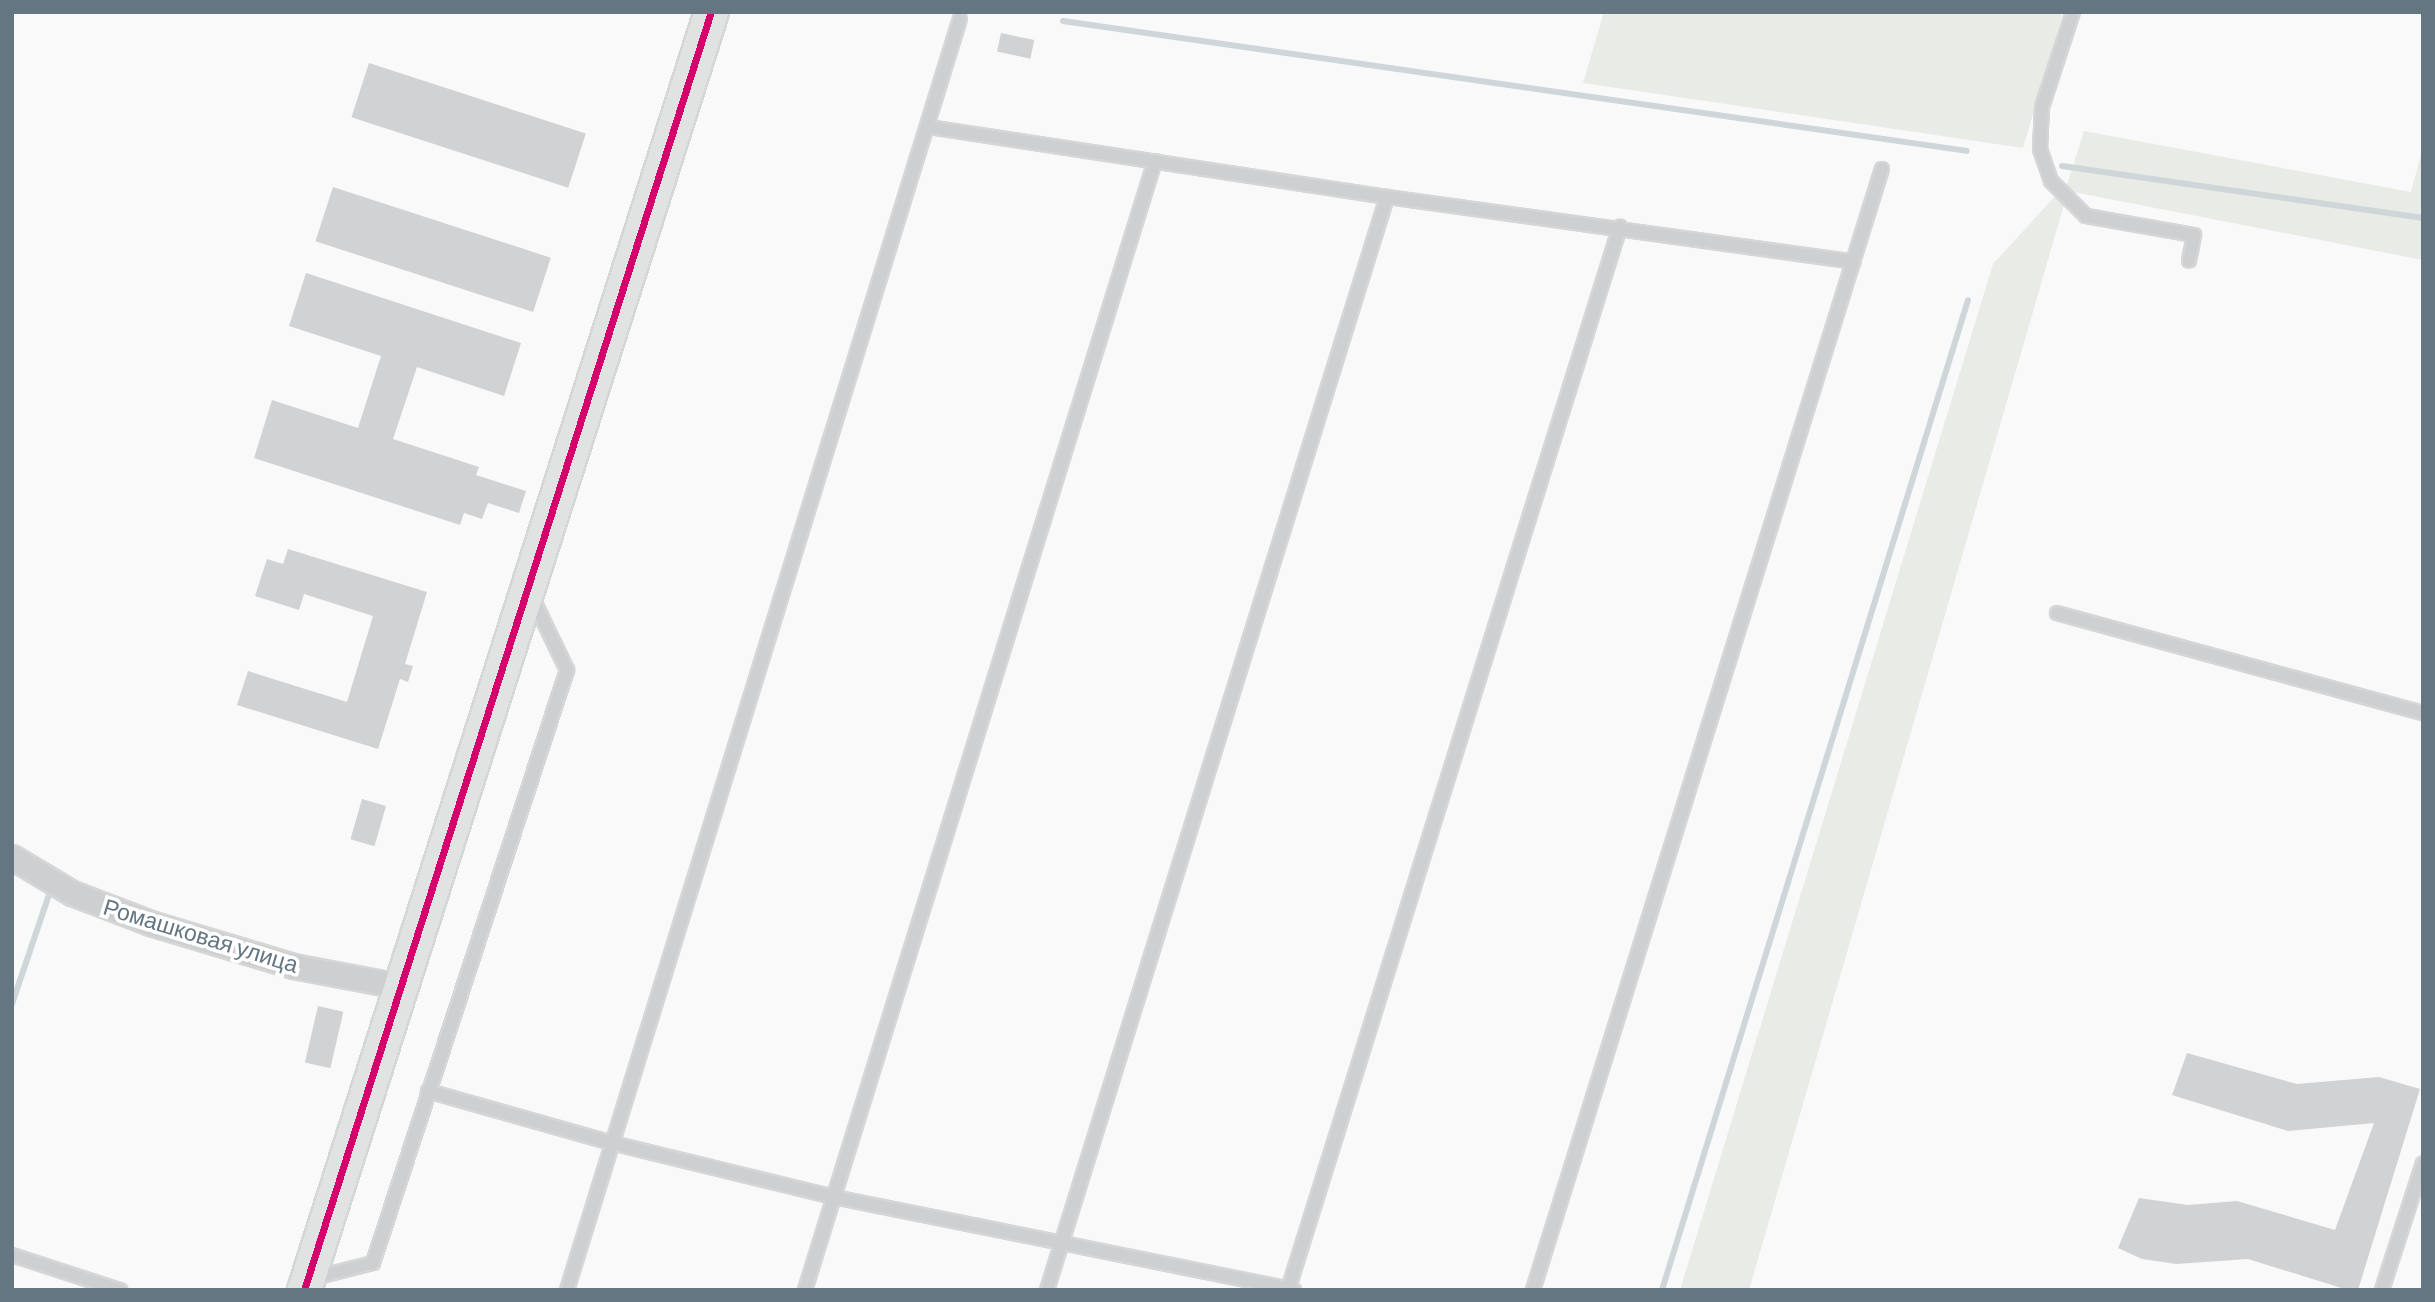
<!DOCTYPE html>
<html>
<head>
<meta charset="utf-8">
<style>
  body { margin:0 }
  #map { position:relative; width:2435px; height:1302px; overflow:hidden; background:#f9f9f9; font-family:Barlow,sans-serif }
  div>[style] { position:absolute }
  .green>* { inset:0; background:#e8ebe6 }
  .stream>* { height:6px; margin:-3px; padding:0 3px; transform-origin:3px; border-radius:3px; background:#ced6d9 }
  .building>* { inset:0; background:#d0d2d3; transform-origin:0 0 }
  .roads { filter:drop-shadow(2px 0 #d5d6d7) drop-shadow(-2px 0 #d5d6d7) drop-shadow(0 2px #d5d6d7) drop-shadow(0 -2px #d5d6d7) }
  .lane>* { height:12px; margin:-6px; padding:0 6px; transform-origin:6px; border-radius:6px; background:#cecfd0 }
  .street>* { height:23px; margin:-11.5px; padding:0 11.5px; transform-origin:11.5px; border-radius:11.5px; background:#cecfd0 }
  .secondary>* { height:33px; margin:-16.5px; padding:0 16.5px; transform-origin:16.5px; border-radius:16.5px; background:#e1e2e2 }
  .cycleway>* { height:7px; margin:-3.5px; padding:0 3.5px; transform-origin:3.5px; border-radius:3.5px; background:#d6006c }
  span { translate:-50% -50%; white-space:nowrap; text-align:center; line-height:1.15; -webkit-text-stroke:7px #fff; paint-order:stroke }
  .street-label { font-size:23px; color:#657683 }
  .frame { position:absolute; inset:0; border:14px solid #657683; pointer-events:none }
</style>
</head>
<body>
<div id="map">
  <div class="green">
    <div style="clip-path:polygon(1604px 12px,2063px 12px,2023px 148px,1583px 83px)"></div>
    <div style="clip-path:polygon(2084px 131px,2411px 192px,2423px 147px,2423px 260px,2068px 191px,1749px 1290px,1680px 1290px,1993px 264px,2068px 182px)"></div>
  </div>
  <div class="stream">
    <div style="left:1063px;top:21px;width:913px;rotate:8.18deg"></div>
    <div style="left:2062px;top:166px;width:365px;rotate:8.2deg"></div>
    <div style="left:12px;top:1004px;width:115px;rotate:-71.3deg"></div>
    <div style="left:1662px;top:1290px;width:1036px;rotate:-72.82deg"></div>
  </div>
  <div class="building">
    <div style="left:1001px;top:33px;width:34px;height:19px;rotate:12deg"></div>
    <div style="left:369px;top:63px;width:228px;height:57px;rotate:18deg"></div>
    <div style="left:333px;top:187px;width:229px;height:57px;rotate:18deg"></div>
    <div style="clip-path:polygon(306px 273px,521px 343px,504px 396px,417px 367px,393px 439px,479px 467px,476px 475px,526px 491px,519px 513px,488px 503px,482px 519px,464px 513px,460px 525px,254px 458px,272px 400px,358px 428px,381px 356px,289px 326px)"></div>
    <div style="clip-path:polygon(288px 549px,427px 592px,405px 664px,413px 666px,408px 682px,400px 679px,378px 749px,237px 705px,248px 671px,347px 702px,373px 616px,304px 594px,299px 610px,255px 596px,267px 559px,283px 564px)"></div>
    <div style="left:362px;top:799px;width:25px;height:42px;rotate:16deg"></div>
    <div style="left:318px;top:1006px;width:26px;height:58px;rotate:13deg"></div>
    <div style="clip-path:polygon(2187px 1053px,2297px 1084px,2379px 1077px,2420px 1089px,2358px 1290px,2348px 1290px,2248px 1259px,2176px 1264px,2142px 1259px,2118px 1248px,2139px 1198px,2188px 1205px,2237px 1201px,2335px 1230px,2374px 1123px,2288px 1131px,2172px 1095px)"></div>
  </div>
  <div class="roads">
    <div class="lane">
      <div style="left:2073px;top:12px;width:100px;rotate:108.1deg"></div>
      <div style="left:2042px;top:107px;width:42px;rotate:92.7deg"></div>
      <div style="left:2040px;top:149px;width:34px;rotate:71deg"></div>
      <div style="left:2051px;top:181px;width:49px;rotate:45deg"></div>
      <div style="left:2086px;top:216px;width:110px;rotate:10deg"></div>
      <div style="left:2194px;top:235px;width:26px;rotate:101deg"></div>
      <div style="left:929px;top:127px;width:463px;rotate:8.7deg"></div>
      <div style="left:1387px;top:197px;width:471px;rotate:7.9deg"></div>
      <div style="left:2057px;top:613px;width:379px;rotate:15.3deg"></div>
      <div style="left:428px;top:1091px;width:191px;rotate:15.8deg"></div>
      <div style="left:612px;top:1143px;width:228px;rotate:13.7deg"></div>
      <div style="left:834px;top:1197px;width:469px;rotate:11.4deg"></div>
      <div style="left:12px;top:1255px;width:114px;rotate:18deg"></div>
      <div style="left:310px;top:1279px;width:65px;rotate:-14.3deg"></div>
      <div style="left:373px;top:1263px;width:624px;rotate:-71.88deg"></div>
      <div style="left:567px;top:670px;width:81px;rotate:-115.6deg"></div>
      <div style="left:567px;top:1290px;width:1330px;rotate:-72.82deg"></div>
      <div style="left:805px;top:1290px;width:1182px;rotate:-72.78deg"></div>
      <div style="left:1047px;top:1290px;width:1145px;rotate:-72.72deg"></div>
      <div style="left:1288px;top:1290px;width:1114px;rotate:-72.66deg"></div>
      <div style="left:1533px;top:1290px;width:1174px;rotate:-72.71deg"></div>
      <div style="left:2382px;top:1290px;width:133px;rotate:-72.1deg"></div>
    </div>
    <div class="street">
      <div style="left:12px;top:857px;width:70px;rotate:31deg"></div>
      <div style="left:72px;top:893px;width:84px;rotate:21deg"></div>
      <div style="left:150px;top:923px;width:149px;rotate:16.7deg"></div>
      <div style="left:293px;top:966px;width:108px;rotate:10.7deg"></div>
    </div>
    <div class="secondary">
      <div style="left:304px;top:1290px;width:1341px;rotate:-72.34deg"></div>
    </div>
  </div>
  <div class="cycleway">
    <div style="left:304px;top:1290px;width:1341px;rotate:-72.34deg"></div>
  </div>
  <div class="street-label">
    <span style="left:201px;top:935px;rotate:17deg">Ромашковая улица</span>
  </div>
  <div class="frame"></div>
</div>
</body>
</html>
